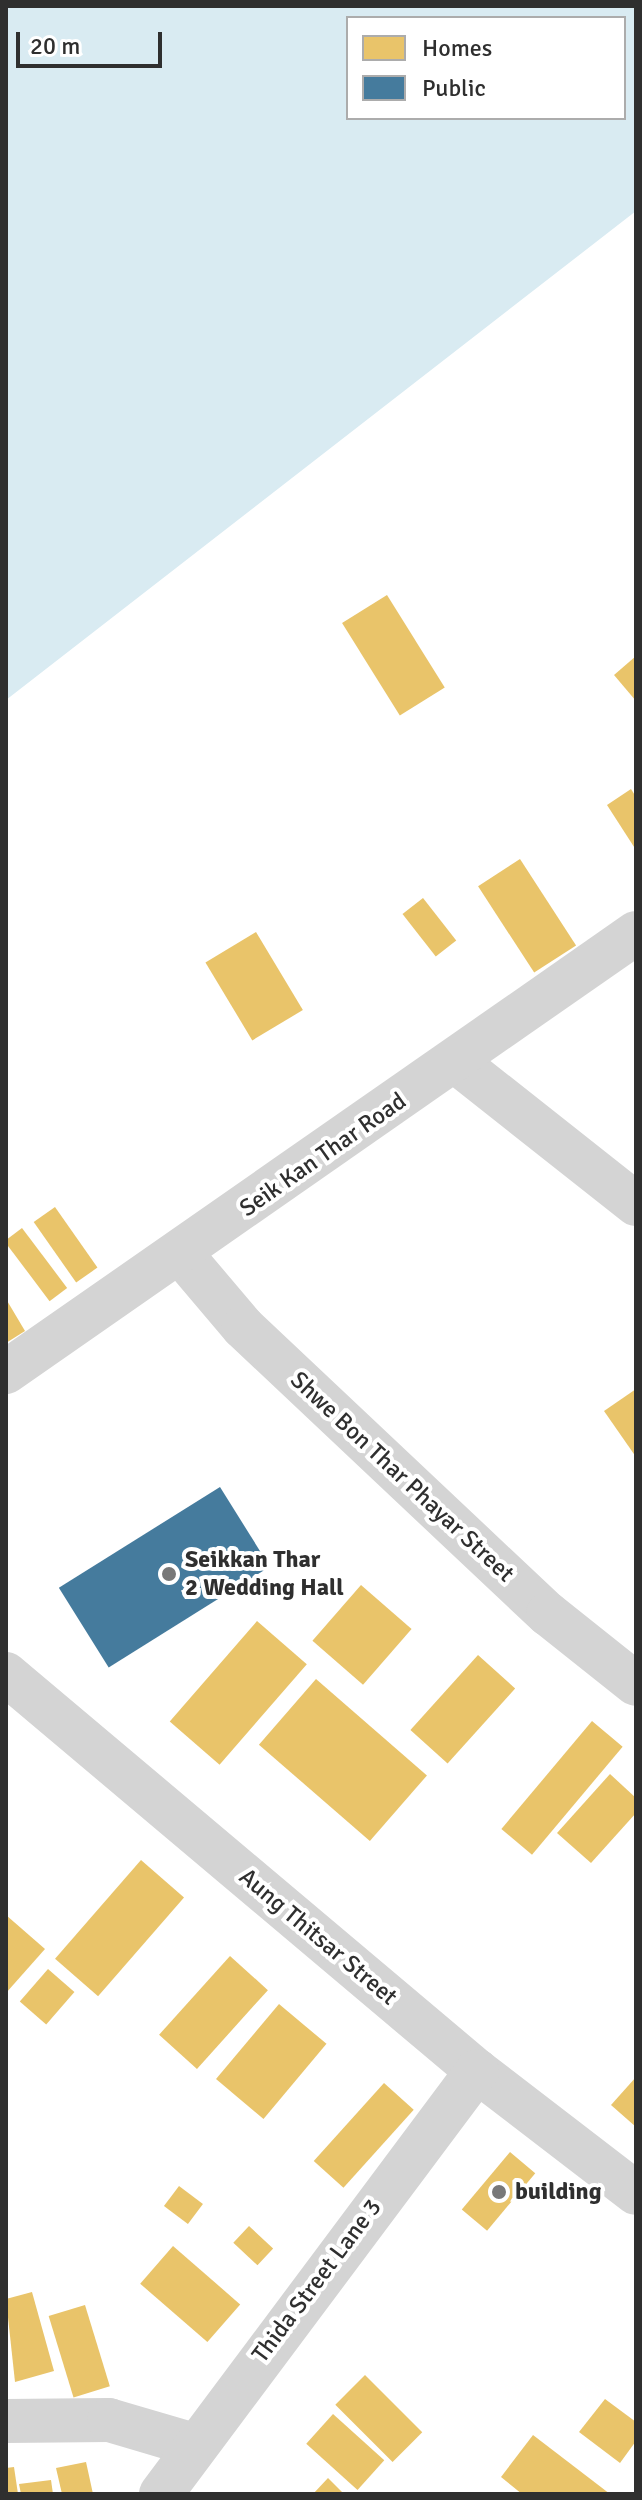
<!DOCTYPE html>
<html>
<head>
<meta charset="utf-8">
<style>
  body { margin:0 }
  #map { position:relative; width:642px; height:2500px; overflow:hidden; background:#fff; font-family:Signika,sans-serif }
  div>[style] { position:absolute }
  .water>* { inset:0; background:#d9ebf2 }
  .homes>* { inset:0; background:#e9c46a; transform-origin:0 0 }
  .public>* { inset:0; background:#457b9d; transform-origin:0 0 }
  .minor>* { height:44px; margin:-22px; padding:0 22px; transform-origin:22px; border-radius:22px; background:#d4d4d4 }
  .dots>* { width:22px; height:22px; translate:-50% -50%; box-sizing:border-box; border:4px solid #fff; border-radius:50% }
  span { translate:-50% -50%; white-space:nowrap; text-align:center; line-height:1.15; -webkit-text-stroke:8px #fff; paint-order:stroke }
  .street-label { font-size:24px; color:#2f2f2f }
  .poi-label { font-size:24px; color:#2f2f2f; font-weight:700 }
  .left { translate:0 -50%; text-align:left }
  .frame { position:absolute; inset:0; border:8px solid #2f2f2f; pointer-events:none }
  .legend { position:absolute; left:346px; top:16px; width:280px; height:104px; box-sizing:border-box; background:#fff; border:2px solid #acacac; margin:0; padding:10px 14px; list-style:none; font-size:24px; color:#2f2f2f }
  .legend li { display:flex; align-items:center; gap:16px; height:40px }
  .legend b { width:40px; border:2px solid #acacac }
  .scale { position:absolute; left:16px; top:32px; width:146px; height:36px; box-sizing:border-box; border:4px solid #2f2f2f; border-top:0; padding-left:10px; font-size:24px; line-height:28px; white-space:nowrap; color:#2f2f2f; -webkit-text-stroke:6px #fff; paint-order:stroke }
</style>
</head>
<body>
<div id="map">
  <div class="water">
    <div style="clip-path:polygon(evenodd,6px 6px,636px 6px,636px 211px,6px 700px,6px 6px,348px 18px,624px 18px,624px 118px,348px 118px,348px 18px)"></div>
  </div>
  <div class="homes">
    <div style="left:387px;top:595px;width:109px;height:53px;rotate:58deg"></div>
    <div style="clip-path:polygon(636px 656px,636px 701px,614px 675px)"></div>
    <div style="clip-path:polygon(631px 789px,636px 797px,636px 850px,607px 805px)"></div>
    <div style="left:520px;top:859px;width:103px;height:50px;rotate:57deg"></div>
    <div style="left:423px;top:898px;width:54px;height:26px;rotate:52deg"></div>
    <div style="left:256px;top:932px;width:91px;height:59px;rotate:59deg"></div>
    <div style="left:55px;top:1207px;width:74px;height:26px;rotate:55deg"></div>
    <div style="left:22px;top:1228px;width:75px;height:22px;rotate:53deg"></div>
    <div style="clip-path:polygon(6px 1299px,25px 1331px,6px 1343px)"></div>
    <div style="clip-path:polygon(636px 1389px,636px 1457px,604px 1411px)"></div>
    <div style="left:361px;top:1585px;width:67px;height:74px;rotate:41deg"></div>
    <div style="left:257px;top:1621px;width:66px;height:133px;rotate:41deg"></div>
    <div style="left:478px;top:1655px;width:50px;height:101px;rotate:42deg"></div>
    <div style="left:316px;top:1679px;width:147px;height:87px;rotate:41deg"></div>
    <div style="left:592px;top:1721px;width:40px;height:141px;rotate:40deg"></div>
    <div style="clip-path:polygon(610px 1774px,636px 1798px,636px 1813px,591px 1863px,557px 1833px)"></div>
    <div style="left:141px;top:1860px;width:57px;height:131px;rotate:41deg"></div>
    <div style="clip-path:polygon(6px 1915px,45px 1949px,6px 1993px)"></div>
    <div style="left:230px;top:1956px;width:51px;height:106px;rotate:42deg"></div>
    <div style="left:48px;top:1969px;width:35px;height:43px;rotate:41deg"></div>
    <div style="left:279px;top:2004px;width:62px;height:98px;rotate:40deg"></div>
    <div style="clip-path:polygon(636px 2077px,636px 2127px,611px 2105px)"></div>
    <div style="left:384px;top:2083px;width:40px;height:105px;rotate:42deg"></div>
    <div style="left:510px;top:2152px;width:33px;height:75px;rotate:40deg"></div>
    <div style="left:179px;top:2186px;width:30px;height:25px;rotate:37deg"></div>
    <div style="left:249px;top:2226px;width:33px;height:23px;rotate:43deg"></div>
    <div style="left:173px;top:2246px;width:89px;height:50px;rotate:41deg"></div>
    <div style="clip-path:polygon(32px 2292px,54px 2371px,15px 2382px,6px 2299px)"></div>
    <div style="left:85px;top:2305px;width:85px;height:38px;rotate:73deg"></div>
    <div style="left:365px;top:2375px;width:81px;height:42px;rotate:45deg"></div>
    <div style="clip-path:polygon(605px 2399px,636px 2422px,636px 2441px,620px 2463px,579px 2432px)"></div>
    <div style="left:333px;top:2414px;width:69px;height:40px;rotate:42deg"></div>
    <div style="clip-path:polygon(533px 2435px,610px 2494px,522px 2494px,501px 2477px)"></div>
    <div style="clip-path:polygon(86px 2462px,93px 2494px,62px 2494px,56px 2468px)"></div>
    <div style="clip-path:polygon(14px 2467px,18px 2494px,6px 2494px,6px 2468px)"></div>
    <div style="clip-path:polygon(328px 2478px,344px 2494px,313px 2494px)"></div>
    <div style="clip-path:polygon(51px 2480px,53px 2494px,21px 2494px,19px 2484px)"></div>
  </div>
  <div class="public">
    <div style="left:220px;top:1487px;width:94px;height:190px;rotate:58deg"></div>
  </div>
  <div class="minor">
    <div style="left:455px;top:1061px;width:231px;rotate:38.3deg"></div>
    <div style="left:182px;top:1255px;width:94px;rotate:49.7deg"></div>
    <div style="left:243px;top:1327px;width:419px;rotate:43.3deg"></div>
    <div style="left:548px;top:1614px;width:112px;rotate:38.5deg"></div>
    <div style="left:6px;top:1372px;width:768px;rotate:-34.87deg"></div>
    <div style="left:6px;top:1674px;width:616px;rotate:40.13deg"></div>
    <div style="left:477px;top:2071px;width:200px;rotate:37.5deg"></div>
    <div style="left:6px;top:2421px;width:103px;rotate:-0.6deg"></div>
    <div style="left:109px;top:2420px;width:89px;rotate:16.4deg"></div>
    <div style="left:161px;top:2494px;width:528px;rotate:-53.24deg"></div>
  </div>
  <div class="dots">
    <div style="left:169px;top:1574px;background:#787878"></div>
    <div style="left:499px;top:2192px;background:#787878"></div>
  </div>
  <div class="street-label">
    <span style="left:323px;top:1155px;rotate:-35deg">Seik Kan Thar Road</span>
    <span style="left:402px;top:1477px;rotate:43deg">Shwe Bon Thar Phayar Street</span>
    <span style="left:318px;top:1937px;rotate:40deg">Aung Thitsar Street</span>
    <span style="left:317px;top:2281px;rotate:-53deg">Thida Street Lane 3</span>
  </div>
  <div class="poi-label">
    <span class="left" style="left:185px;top:1574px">Seikkan Thar<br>2 Wedding Hall</span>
    <span class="left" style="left:515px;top:2192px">building</span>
  </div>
  <div class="frame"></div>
  <ul class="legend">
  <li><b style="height:22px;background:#e9c46a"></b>Homes</li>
  <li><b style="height:22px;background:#457b9d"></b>Public</li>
  </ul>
  <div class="scale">20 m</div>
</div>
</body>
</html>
